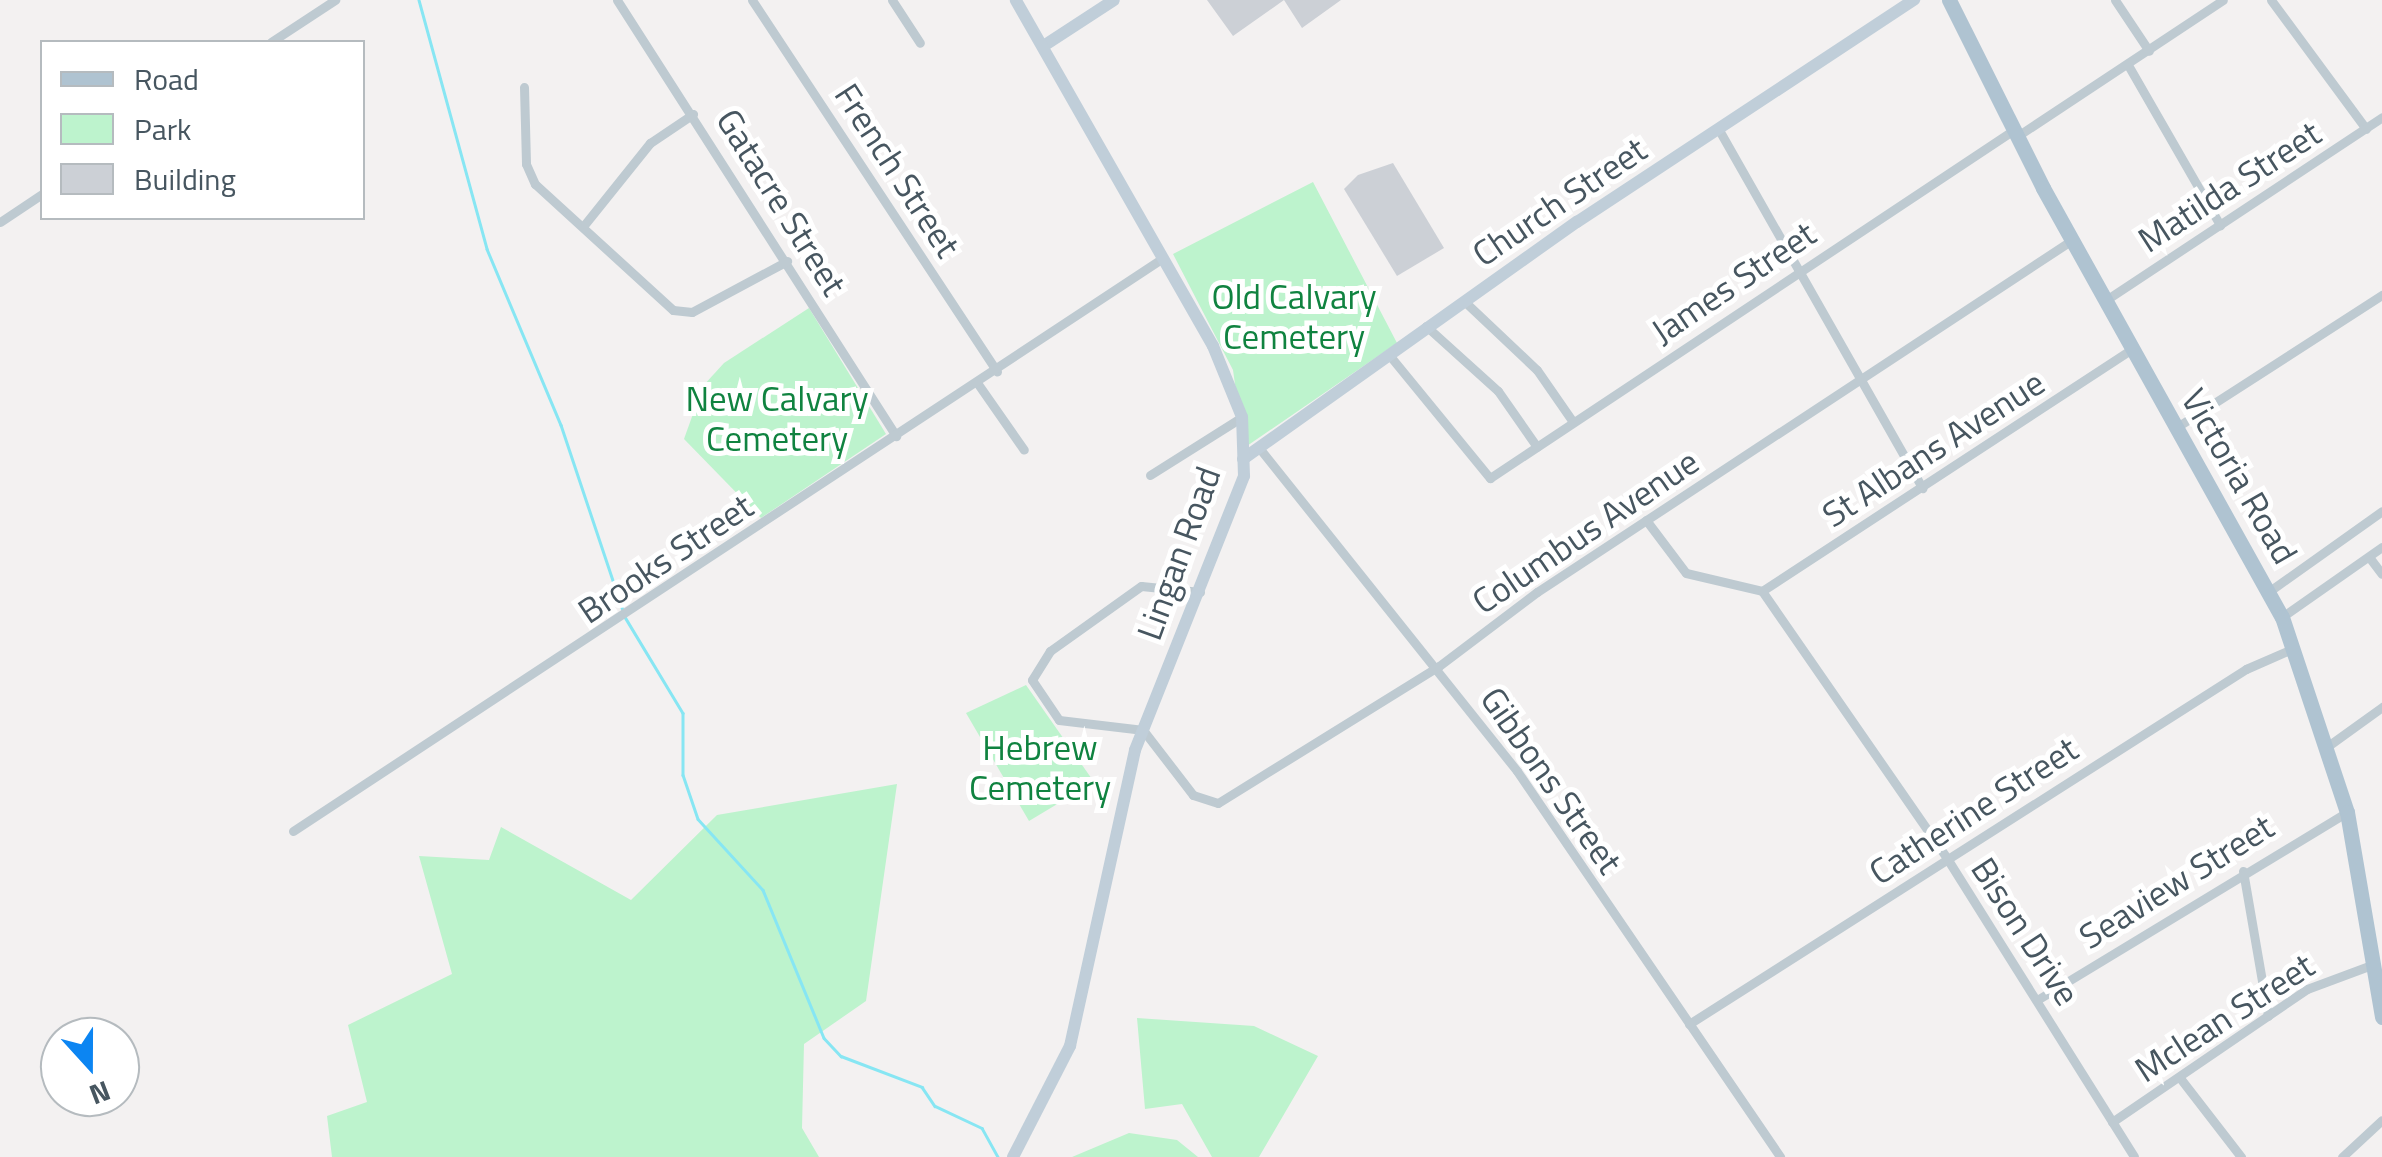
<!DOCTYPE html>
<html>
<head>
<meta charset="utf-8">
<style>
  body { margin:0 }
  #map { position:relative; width:2382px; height:1157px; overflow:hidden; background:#f3f1f1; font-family:"Titillium Web",sans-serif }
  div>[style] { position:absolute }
  .green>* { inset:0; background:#bdf3cd }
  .stream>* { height:2.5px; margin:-1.25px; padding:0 1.25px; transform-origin:1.25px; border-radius:1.25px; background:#87e6f3 }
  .building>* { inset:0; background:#ccd0d6 }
  .street>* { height:9px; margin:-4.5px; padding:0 4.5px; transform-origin:4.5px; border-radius:4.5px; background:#becad1 }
  .secondary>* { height:12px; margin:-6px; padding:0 6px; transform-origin:6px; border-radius:6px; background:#c0ced9 }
  .primary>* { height:15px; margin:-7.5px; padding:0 7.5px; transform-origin:7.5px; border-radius:7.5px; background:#afc3d1 }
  span { translate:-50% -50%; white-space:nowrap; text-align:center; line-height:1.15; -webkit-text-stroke:10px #fff; paint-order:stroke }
  .street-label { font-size:35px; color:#475660 }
  .park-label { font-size:35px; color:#108340 }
  .legend { position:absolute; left:40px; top:40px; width:325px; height:180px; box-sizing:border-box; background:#fff; border:2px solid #b5bbbf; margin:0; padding:12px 18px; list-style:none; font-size:30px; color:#475660 }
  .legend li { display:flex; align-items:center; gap:20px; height:50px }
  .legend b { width:50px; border:2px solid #b5bbbf }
  .north { position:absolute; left:40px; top:1017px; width:100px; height:100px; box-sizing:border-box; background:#fff; border:2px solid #b5bbbf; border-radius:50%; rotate:159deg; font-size:28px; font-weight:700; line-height:40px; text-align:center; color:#475660 }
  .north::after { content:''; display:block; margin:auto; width:35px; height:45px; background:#0c85f2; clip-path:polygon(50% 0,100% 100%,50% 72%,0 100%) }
</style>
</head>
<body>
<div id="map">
  <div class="green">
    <div style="clip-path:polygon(1313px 182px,1397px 343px,1244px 448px,1233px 370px,1173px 254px)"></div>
    <div style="clip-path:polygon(809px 308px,886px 434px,761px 518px,684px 439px,703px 386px,724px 363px)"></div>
    <div style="clip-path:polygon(1026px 685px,1094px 782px,1029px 821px,966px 713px)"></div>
    <div style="clip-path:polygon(897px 784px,866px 1001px,804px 1044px,802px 1128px,819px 1157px,332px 1157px,327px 1116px,367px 1102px,348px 1025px,452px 974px,419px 856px,489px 860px,501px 827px,631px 900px,717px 815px)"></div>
    <div style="clip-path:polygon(1137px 1018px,1254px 1026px,1318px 1056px,1259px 1157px,1212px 1157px,1182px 1104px,1145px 1109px)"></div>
    <div style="clip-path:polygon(1129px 1133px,1177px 1140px,1198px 1157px,1072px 1157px)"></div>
  </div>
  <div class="stream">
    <div style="left:419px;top:0;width:258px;rotate:74.7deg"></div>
    <div style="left:487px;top:249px;width:191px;rotate:67.2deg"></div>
    <div style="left:561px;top:425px;width:195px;rotate:71.5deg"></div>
    <div style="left:625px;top:617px;width:112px;rotate:58.9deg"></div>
    <div style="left:683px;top:713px;width:62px;rotate:90deg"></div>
    <div style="left:683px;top:775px;width:46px;rotate:71.2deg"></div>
    <div style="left:698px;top:819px;width:96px;rotate:47.5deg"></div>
    <div style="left:763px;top:890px;width:160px;rotate:67.6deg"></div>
    <div style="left:824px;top:1038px;width:25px;rotate:47deg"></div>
    <div style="left:841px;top:1056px;width:87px;rotate:20.9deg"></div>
    <div style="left:922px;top:1087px;width:23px;rotate:56deg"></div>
    <div style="left:935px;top:1106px;width:52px;rotate:25.1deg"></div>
    <div style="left:982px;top:1128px;width:33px;rotate:61deg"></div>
  </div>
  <div class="building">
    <div style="clip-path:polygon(1207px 0,1341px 0,1302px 28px,1284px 0,1233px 36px)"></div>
    <div style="clip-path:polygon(1393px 163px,1444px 248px,1397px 276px,1344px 189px,1358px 175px)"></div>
  </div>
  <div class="street">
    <div style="left:617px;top:0;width:518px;rotate:57.38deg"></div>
    <div style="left:752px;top:0;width:445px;rotate:56.6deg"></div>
    <div style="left:892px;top:0;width:51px;rotate:56.9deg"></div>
    <div style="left:2115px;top:0;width:61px;rotate:56.3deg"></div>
    <div style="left:2271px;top:0;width:160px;rotate:53.6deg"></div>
    <div style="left:271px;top:42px;width:77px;rotate:-33.3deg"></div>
    <div style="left:2128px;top:65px;width:185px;rotate:60.1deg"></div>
    <div style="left:524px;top:87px;width:77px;rotate:88.5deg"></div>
    <div style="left:526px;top:164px;width:22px;rotate:66deg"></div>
    <div style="left:535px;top:184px;width:187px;rotate:42.4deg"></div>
    <div style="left:673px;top:310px;width:19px;rotate:6deg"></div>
    <div style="left:692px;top:312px;width:108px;rotate:-28.2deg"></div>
    <div style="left:1719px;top:130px;width:412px;rotate:60.4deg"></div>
    <div style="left:2016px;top:137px;width:248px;rotate:-33.5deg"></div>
    <div style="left:0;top:222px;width:50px;rotate:-33.7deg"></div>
    <div style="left:585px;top:224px;width:104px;rotate:-51.3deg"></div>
    <div style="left:650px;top:143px;width:52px;rotate:-34deg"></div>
    <div style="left:2106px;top:300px;width:331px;rotate:-33.5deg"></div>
    <div style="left:1464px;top:301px;width:100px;rotate:43.4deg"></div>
    <div style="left:1537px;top:370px;width:63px;rotate:55.3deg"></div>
    <div style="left:1426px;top:326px;width:97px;rotate:42.1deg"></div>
    <div style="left:1498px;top:391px;width:68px;rotate:55.1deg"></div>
    <div style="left:1390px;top:356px;width:158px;rotate:50.7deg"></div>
    <div style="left:1490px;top:478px;width:627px;rotate:-33.61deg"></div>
    <div style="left:978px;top:384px;width:80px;rotate:55.1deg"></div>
    <div style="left:2177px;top:427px;width:244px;rotate:-32.8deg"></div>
    <div style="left:1260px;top:449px;width:412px;rotate:51.4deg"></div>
    <div style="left:1517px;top:771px;width:467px;rotate:55.7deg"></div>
    <div style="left:1150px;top:475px;width:109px;rotate:-32.2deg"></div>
    <div style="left:1646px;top:520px;width:66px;rotate:53deg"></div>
    <div style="left:1686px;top:573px;width:78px;rotate:13.3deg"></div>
    <div style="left:2369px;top:557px;width:21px;rotate:53deg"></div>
    <div style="left:2271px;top:590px;width:136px;rotate:-35.4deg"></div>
    <div style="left:1762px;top:591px;width:327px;rotate:55.3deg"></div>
    <div style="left:1948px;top:860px;width:350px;rotate:57.9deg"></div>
    <div style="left:1762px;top:591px;width:443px;rotate:-33.2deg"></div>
    <div style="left:1200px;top:592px;width:59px;rotate:-174.2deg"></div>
    <div style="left:1141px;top:586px;width:112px;rotate:144.5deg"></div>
    <div style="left:1050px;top:651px;width:34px;rotate:122deg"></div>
    <div style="left:1032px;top:680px;width:48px;rotate:56deg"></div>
    <div style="left:1059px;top:720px;width:85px;rotate:6.8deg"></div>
    <div style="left:1143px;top:730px;width:82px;rotate:52.4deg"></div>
    <div style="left:1193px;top:795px;width:26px;rotate:18deg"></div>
    <div style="left:1218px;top:803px;width:260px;rotate:-31.8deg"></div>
    <div style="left:1439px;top:666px;width:123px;rotate:-37.1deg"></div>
    <div style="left:1537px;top:592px;width:640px;rotate:-33.34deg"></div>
    <div style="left:2282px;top:617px;width:122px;rotate:-35deg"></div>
    <div style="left:2328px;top:746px;width:67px;rotate:-35.8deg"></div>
    <div style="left:293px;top:831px;width:1042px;rotate:-33.37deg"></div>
    <div style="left:2243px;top:871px;width:147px;rotate:80.2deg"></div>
    <div style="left:2037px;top:1000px;width:363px;rotate:-31.2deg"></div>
    <div style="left:1689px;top:1024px;width:661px;rotate:-32.51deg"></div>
    <div style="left:2246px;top:669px;width:50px;rotate:-23.5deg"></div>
    <div style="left:2180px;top:1078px;width:100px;rotate:52.3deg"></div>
    <div style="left:2112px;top:1122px;width:236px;rotate:-34.3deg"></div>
    <div style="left:2307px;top:989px;width:66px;rotate:-20.4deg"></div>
    <div style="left:2342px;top:1157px;width:54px;rotate:-42.8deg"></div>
  </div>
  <div class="secondary">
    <div style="left:1045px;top:45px;width:82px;rotate:-33.1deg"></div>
    <div style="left:1243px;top:459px;width:410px;rotate:-35.4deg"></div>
    <div style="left:1577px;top:222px;width:404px;rotate:-33.4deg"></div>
    <div style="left:1013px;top:1157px;width:125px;rotate:-62.8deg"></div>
    <div style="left:1070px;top:1046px;width:303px;rotate:-77.6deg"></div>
    <div style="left:1135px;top:750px;width:295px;rotate:-68.3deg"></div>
    <div style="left:1244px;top:476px;width:59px;rotate:-91.9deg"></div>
    <div style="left:1242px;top:417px;width:77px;rotate:-112.2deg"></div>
    <div style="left:1213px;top:346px;width:398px;rotate:-119.7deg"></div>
  </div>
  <div class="primary">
    <div style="left:1949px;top:0;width:210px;rotate:63.4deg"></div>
    <div style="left:2043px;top:188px;width:491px;rotate:60.9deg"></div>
    <div style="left:2282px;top:617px;width:206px;rotate:71.6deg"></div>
    <div style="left:2347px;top:812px;width:208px;rotate:80.3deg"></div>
  </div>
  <div class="street-label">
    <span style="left:898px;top:170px;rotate:57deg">French Street</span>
    <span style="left:2229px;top:186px;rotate:-33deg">Matilda Street</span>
    <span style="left:1559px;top:201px;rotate:-34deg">Church Street</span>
    <span style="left:782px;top:202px;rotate:58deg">Gatacre Street</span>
    <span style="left:1733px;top:282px;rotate:-34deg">James Street</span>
    <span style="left:1933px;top:448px;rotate:-33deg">St Albans Avenue</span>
    <span style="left:2240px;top:476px;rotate:60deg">Victoria Road</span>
    <span style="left:1585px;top:531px;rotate:-34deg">Columbus Avenue</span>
    <span style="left:1178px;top:553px;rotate:-70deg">Lingan Road</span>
    <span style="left:665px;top:558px;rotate:-34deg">Brooks Street</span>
    <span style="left:1552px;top:780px;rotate:55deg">Gibbons Street</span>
    <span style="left:1973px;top:810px;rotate:-33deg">Catherine Street</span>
    <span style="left:2176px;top:881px;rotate:-32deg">Seaview Street</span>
    <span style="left:2026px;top:931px;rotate:57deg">Bison Drive</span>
    <span style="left:2224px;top:1017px;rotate:-33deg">Mclean Street</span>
  </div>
  <div class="park-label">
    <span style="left:1294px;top:316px">Old Calvary<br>Cemetery</span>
    <span style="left:777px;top:418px">New Calvary<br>Cemetery</span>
    <span style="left:1040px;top:767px">Hebrew<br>Cemetery</span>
  </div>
  <ul class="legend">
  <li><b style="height:12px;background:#afc3d1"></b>Road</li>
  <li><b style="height:28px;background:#bdf3cd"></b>Park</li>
  <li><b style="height:28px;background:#ccd0d6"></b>Building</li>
  </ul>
  <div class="north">N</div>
</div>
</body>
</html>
